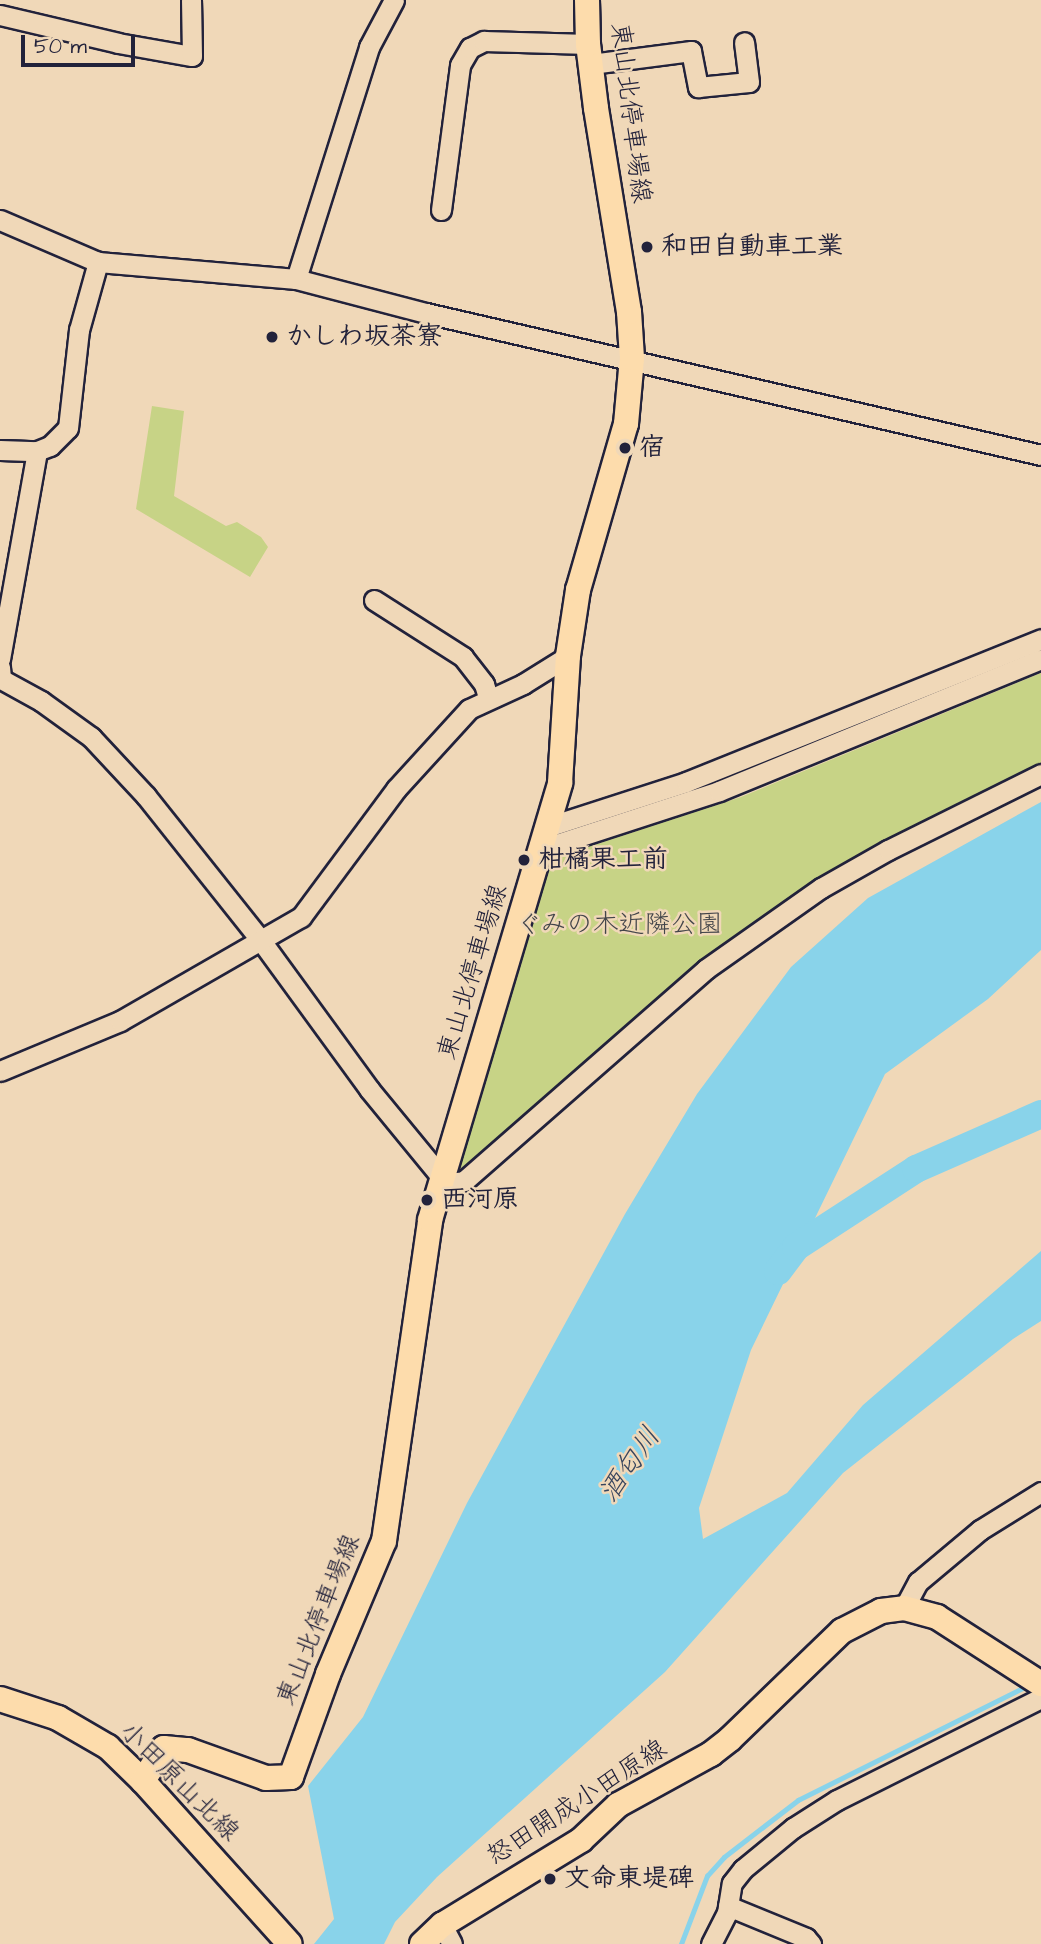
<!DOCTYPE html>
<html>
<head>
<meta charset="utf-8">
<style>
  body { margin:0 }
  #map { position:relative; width:1041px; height:1944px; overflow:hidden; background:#f0d8b8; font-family:"Architects Daughter","Klee One",sans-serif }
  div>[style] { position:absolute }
  .green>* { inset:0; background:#c7d386 }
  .water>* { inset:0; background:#89d3ea }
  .stream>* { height:4.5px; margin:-2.25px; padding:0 2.25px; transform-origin:2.25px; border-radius:2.25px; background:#89d3ea }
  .river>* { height:28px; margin:-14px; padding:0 14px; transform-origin:14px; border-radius:14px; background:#89d3ea }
  .roads { filter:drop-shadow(2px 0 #22223b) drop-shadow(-2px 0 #22223b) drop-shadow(0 2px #22223b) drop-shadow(0 -2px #22223b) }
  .minor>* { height:19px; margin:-9.5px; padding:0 9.5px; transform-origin:9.5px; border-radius:9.5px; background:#f0d8b8 }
  .major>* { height:24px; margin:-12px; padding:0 12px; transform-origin:12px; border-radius:12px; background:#fddcac }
  .dots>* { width:19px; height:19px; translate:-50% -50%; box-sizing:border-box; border:4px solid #f0d8b8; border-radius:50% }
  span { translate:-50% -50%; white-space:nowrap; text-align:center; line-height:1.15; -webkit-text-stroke:5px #f0d8b8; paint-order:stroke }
  .street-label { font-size:26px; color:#22223b }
  .poi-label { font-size:26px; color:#22223b; font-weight:700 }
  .left { translate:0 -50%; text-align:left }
  .park-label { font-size:26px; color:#43454a }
  .water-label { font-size:28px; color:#37455e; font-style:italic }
  .scale { position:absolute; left:21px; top:35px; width:114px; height:32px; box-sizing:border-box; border:4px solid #22223b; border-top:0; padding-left:9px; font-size:21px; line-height:24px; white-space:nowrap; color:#22223b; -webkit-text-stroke:5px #f0d8b8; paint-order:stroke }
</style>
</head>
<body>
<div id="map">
  <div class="green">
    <div style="clip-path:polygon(152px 406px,184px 411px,174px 496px,226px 526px,237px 522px,261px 537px,268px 547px,250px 577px,136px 509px)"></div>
    <div style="clip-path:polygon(1041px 673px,1041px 766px,801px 895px,462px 1178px,455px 1176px,551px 863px,557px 857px,741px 797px)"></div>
  </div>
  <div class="water">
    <div style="clip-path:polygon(1041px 802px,1041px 950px,988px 999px,885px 1074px,751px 1350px,699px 1508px,703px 1539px,787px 1493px,863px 1405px,1041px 1251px,1041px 1321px,1013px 1339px,843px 1473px,665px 1672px,437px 1877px,395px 1922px,384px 1944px,314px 1944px,334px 1919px,308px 1786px,363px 1717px,467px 1503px,625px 1214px,697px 1094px,791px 967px,868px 898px)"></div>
  </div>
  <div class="stream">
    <div style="left:681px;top:1944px;width:73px;rotate:-69.1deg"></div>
    <div style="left:707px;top:1876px;width:25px;rotate:-48deg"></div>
    <div style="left:724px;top:1857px;width:93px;rotate:-37.6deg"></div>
    <div style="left:798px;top:1800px;width:256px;rotate:-26.5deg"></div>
  </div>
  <div class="river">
    <div style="left:778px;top:1271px;width:30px;rotate:-53deg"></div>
    <div style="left:796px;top:1247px;width:143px;rotate:-33deg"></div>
    <div style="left:916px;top:1169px;width:137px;rotate:-23.7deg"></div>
  </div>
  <div class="roads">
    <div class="minor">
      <div style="left:0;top:15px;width:121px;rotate:13.3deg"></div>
      <div style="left:118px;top:43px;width:75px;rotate:10deg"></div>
      <div style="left:192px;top:56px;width:56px;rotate:-91deg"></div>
      <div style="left:591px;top:64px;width:101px;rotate:-7.4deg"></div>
      <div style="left:691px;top:51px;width:37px;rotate:79deg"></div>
      <div style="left:698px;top:87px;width:51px;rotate:-5.6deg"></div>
      <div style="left:749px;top:82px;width:40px;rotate:-97.1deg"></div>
      <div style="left:441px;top:210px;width:146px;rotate:-82.5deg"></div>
      <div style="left:460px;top:65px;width:20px;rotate:-60deg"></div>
      <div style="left:470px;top:48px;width:16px;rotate:-27deg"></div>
      <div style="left:484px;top:41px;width:104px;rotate:1.7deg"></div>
      <div style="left:0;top:220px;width:107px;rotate:23.2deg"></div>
      <div style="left:98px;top:262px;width:199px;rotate:4.9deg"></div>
      <div style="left:296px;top:279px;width:134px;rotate:14.7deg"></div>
      <div style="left:426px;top:313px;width:631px;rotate:13deg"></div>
      <div style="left:296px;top:279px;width:243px;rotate:-72.5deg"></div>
      <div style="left:369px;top:47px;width:53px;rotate:-62deg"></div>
      <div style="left:0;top:450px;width:37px;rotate:2deg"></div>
      <div style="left:37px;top:451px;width:14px;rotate:-21deg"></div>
      <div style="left:50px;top:446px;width:25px;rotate:-45deg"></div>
      <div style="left:68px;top:428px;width:99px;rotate:-83.6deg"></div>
      <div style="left:79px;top:330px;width:71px;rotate:-74.4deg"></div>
      <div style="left:374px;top:600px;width:106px;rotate:32.6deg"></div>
      <div style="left:463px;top:657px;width:34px;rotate:52deg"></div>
      <div style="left:484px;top:684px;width:14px;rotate:73deg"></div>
      <div style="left:0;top:659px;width:211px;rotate:-79.9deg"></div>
      <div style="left:0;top:667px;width:12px;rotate:85deg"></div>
      <div style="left:1px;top:679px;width:46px;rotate:28.8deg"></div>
      <div style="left:41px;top:701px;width:62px;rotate:35.8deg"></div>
      <div style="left:91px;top:737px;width:81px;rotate:47deg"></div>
      <div style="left:146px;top:796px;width:186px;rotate:51.5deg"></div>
      <div style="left:262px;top:942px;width:182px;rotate:53.9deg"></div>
      <div style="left:369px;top:1089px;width:115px;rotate:50.6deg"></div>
      <div style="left:547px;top:827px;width:146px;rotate:-17.9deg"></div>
      <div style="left:686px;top:782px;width:383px;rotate:-21.9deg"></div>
      <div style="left:541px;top:849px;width:187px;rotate:-18deg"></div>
      <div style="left:719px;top:791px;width:348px;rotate:-22.3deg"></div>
      <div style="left:0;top:1071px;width:130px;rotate:-22.6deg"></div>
      <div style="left:120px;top:1021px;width:209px;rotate:-29.9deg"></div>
      <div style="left:301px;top:917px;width:159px;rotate:-53.4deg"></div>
      <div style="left:396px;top:789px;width:108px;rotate:-47.6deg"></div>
      <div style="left:469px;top:709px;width:60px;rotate:-24.8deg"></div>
      <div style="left:523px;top:684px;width:53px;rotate:-31.9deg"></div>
      <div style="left:440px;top:1184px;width:24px;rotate:-7deg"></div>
      <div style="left:464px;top:1181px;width:322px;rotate:-41.2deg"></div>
      <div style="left:706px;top:969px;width:141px;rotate:-35.2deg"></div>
      <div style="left:821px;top:888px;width:77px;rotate:-29.6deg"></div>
      <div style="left:888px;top:850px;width:171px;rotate:-26.4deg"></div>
      <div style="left:904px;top:1608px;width:30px;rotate:-62deg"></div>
      <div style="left:918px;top:1582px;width:81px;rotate:-40deg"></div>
      <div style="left:980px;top:1530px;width:72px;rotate:-31.9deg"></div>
      <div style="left:728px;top:1906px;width:84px;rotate:22.3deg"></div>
      <div style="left:806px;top:1938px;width:8px;rotate:50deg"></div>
      <div style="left:442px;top:1925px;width:21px;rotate:62deg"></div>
      <div style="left:711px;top:1944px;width:35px;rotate:-63deg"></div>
      <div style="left:727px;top:1913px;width:30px;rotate:-81deg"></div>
      <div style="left:732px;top:1883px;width:18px;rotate:-52deg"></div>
      <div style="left:743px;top:1869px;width:65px;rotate:-39.4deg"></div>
      <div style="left:793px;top:1828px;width:52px;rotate:-32.5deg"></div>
      <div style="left:837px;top:1800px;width:228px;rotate:-26.6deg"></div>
    </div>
    <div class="major">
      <div style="left:0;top:1699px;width:61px;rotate:18.1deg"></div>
      <div style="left:58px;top:1718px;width:58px;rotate:30.1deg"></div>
      <div style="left:108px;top:1747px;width:49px;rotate:44.2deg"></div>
      <div style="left:143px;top:1781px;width:219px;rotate:48deg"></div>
      <div style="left:143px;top:1781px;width:39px;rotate:-58deg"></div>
      <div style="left:164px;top:1748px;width:24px;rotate:5deg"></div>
      <div style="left:188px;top:1750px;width:83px;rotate:19.7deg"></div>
      <div style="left:266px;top:1778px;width:25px;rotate:-2deg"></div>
      <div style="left:291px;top:1777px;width:109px;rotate:-70.2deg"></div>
      <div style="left:328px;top:1674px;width:144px;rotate:-67.2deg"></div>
      <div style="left:384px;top:1541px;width:324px;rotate:-81.8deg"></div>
      <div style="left:430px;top:1220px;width:456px;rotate:-73.4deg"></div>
      <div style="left:560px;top:783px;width:127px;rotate:-86.4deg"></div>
      <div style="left:568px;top:656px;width:67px;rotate:-81.4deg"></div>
      <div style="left:578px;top:590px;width:173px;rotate:-73.9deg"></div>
      <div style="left:626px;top:424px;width:66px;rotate:-84.8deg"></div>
      <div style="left:632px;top:358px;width:46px;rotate:-93.7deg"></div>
      <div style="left:629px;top:312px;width:207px;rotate:-99.2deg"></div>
      <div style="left:596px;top:108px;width:64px;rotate:-97.1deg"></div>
      <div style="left:588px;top:44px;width:44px;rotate:-91.3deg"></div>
      <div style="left:422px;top:1944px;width:28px;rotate:-44deg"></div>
      <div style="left:442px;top:1925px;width:163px;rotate:-31.4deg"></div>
      <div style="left:581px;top:1840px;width:51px;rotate:-43.4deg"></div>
      <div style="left:618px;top:1805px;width:106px;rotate:-28.7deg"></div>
      <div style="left:711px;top:1754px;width:24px;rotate:-38deg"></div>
      <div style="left:730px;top:1739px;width:156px;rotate:-44deg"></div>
      <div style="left:842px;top:1631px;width:44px;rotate:-27.1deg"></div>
      <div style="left:881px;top:1611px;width:23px;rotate:-7deg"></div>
      <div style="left:904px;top:1608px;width:34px;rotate:15deg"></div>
      <div style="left:937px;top:1617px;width:124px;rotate:32.8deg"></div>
    </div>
  </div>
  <div class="dots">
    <div style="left:647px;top:247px;background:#22223b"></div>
    <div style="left:272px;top:337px;background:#22223b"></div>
    <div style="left:625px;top:448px;background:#22223b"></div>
    <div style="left:524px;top:860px;background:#22223b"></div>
    <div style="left:427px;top:1200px;background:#22223b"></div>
    <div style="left:550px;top:1879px;background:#22223b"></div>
  </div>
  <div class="street-label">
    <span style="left:630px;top:113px;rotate:83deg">東山北停車場線</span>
    <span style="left:473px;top:972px;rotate:-73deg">東山北停車場線</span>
    <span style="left:319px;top:1620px;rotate:-68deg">東山北停車場線</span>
    <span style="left:179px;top:1782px;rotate:45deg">小田原山北線</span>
    <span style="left:577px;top:1803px;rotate:-33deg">怒田開成小田原線</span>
  </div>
  <div class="poi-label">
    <span class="left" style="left:661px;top:247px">和田自動車工業</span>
    <span class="left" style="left:286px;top:337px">かしわ坂茶寮</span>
    <span class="left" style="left:639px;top:448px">宿</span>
    <span class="left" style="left:538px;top:860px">柑橘果工前</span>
    <span class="left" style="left:441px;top:1200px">西河原</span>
    <span class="left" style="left:564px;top:1879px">文命東堤碑</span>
  </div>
  <div class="park-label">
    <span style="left:619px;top:925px">ぐみの木近隣公園</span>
  </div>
  <div class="water-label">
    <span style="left:630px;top:1465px;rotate:-55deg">酒匂川</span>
  </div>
  <div class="scale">50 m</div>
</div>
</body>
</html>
